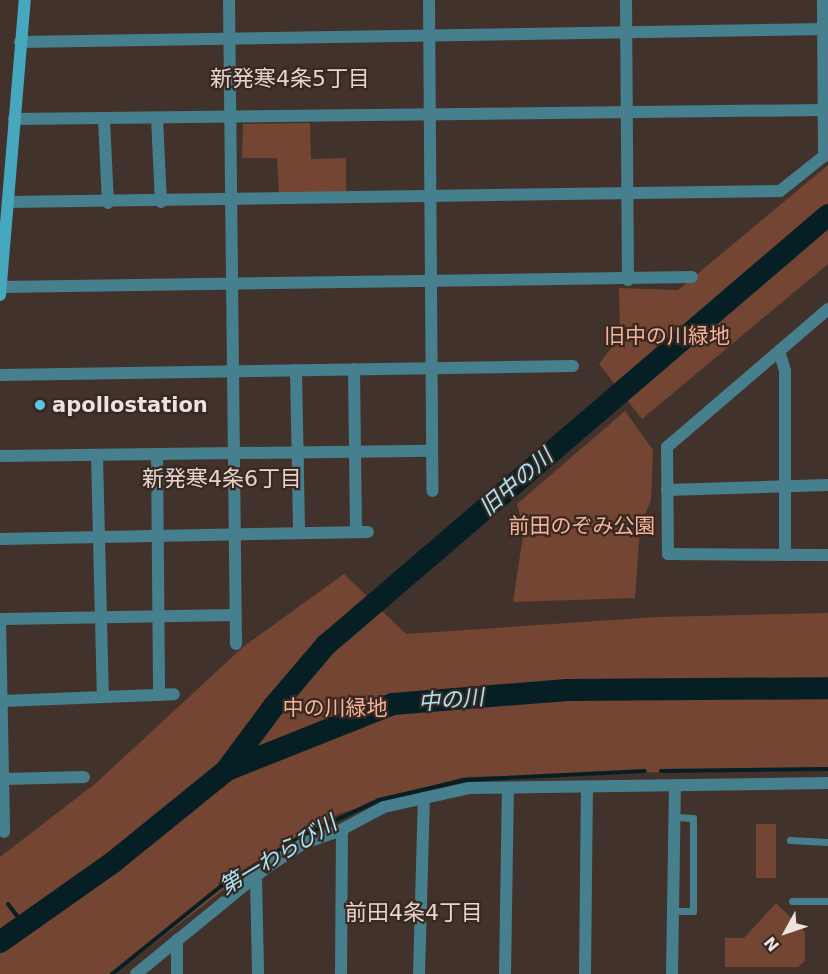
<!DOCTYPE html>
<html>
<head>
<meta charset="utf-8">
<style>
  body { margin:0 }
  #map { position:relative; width:828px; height:974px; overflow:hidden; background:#42322c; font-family:"DejaVu Sans","Noto Sans JP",sans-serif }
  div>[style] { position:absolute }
  .green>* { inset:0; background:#734532; transform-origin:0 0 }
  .stream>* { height:4px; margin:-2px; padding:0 2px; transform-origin:2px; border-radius:2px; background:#061f25 }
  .river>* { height:22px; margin:-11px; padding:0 11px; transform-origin:11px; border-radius:11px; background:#061f25 }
  .service>* { height:7px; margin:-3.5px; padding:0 3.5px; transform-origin:3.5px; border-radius:3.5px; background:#467f8e }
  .minor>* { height:12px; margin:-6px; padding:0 6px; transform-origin:6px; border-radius:6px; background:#467f8e }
  .secondary>* { height:12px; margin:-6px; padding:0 6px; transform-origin:6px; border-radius:6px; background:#46a7bf }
  .dots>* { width:16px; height:16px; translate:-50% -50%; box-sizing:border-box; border:3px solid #382822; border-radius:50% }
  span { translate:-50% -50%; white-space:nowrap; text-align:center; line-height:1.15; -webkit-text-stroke:4.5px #382822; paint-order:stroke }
  .park-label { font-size:21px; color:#f7b297 }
  .poi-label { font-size:21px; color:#ece2de; font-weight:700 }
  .left { translate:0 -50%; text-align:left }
  .neighbourhood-label { font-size:22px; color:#e8d4cc }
  .water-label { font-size:22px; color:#a7e5f6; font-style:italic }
  .north { position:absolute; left:756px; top:902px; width:60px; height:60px; -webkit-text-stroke:4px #382822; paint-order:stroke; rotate:230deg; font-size:16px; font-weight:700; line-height:24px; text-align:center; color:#ece2de }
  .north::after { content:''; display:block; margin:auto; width:21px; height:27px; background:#ece2de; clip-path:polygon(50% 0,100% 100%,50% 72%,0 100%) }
</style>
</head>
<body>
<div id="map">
  <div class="green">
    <div style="clip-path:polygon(310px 123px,311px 159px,346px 158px,346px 192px,279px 194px,277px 158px,242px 158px,243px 124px)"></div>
    <div style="clip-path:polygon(828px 165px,828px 264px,642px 419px,599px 364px,620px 336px,619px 288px,678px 290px)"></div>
    <div style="clip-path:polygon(625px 411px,653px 450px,651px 500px,640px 527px,635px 598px,513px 602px,524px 529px,517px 504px)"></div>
    <div style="clip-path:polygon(344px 574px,406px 634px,657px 617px,828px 613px,828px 768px,464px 777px,338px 814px,252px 868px,114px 974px,0 974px,0 857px,96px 783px,243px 647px)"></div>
    <div style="left:756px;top:824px;width:20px;height:54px"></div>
    <div style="clip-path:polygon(776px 903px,805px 932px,805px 961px,798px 967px,725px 967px,725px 938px,744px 938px)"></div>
  </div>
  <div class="stream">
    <div style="left:661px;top:771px;width:167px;rotate:-0.7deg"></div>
    <div style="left:8px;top:904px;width:25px;rotate:53deg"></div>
    <div style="left:112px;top:974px;width:139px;rotate:-38.9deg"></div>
    <div style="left:220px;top:887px;width:94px;rotate:-32deg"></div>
    <div style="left:300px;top:837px;width:87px;rotate:-25.1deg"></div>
    <div style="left:379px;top:800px;width:88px;rotate:-13.1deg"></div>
    <div style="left:465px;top:780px;width:180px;rotate:-2.9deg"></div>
  </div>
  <div class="river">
    <div style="left:227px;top:769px;width:79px;rotate:-53.3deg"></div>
    <div style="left:274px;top:706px;width:80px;rotate:-49.6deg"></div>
    <div style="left:326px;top:645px;width:661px;rotate:-40.58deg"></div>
    <div style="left:0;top:942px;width:137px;rotate:-35.2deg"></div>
    <div style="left:112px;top:863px;width:148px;rotate:-39deg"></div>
    <div style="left:227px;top:770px;width:179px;rotate:-21.7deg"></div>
    <div style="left:393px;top:704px;width:175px;rotate:-4.6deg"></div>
    <div style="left:567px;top:690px;width:261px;rotate:-0.4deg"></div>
  </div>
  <div class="service">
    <div style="left:790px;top:840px;width:38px;rotate:3deg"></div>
    <div style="left:792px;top:901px;width:36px"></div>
    <div style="left:673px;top:911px;width:20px"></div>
    <div style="left:693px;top:911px;width:93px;rotate:-90deg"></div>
    <div style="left:693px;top:818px;width:19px;rotate:-177deg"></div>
  </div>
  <div class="minor">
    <div style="left:229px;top:0;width:644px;rotate:89.38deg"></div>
    <div style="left:429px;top:0;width:491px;rotate:89.6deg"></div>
    <div style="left:626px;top:0;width:280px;rotate:89.6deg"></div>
    <div style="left:20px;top:42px;width:808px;rotate:-0.92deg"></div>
    <div style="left:157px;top:118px;width:84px;rotate:87.3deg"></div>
    <div style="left:14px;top:119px;width:810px;rotate:-0.64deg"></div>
    <div style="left:104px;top:119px;width:84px;rotate:87.3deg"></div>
    <div style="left:8px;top:202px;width:772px;rotate:-0.82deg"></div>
    <div style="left:780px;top:191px;width:56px;rotate:-38.5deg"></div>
    <div style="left:824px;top:156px;width:156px;rotate:-90.4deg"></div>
    <div style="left:1px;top:287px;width:691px;rotate:-0.83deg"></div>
    <div style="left:828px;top:309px;width:212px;rotate:139.4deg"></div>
    <div style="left:667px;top:447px;width:107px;rotate:89.5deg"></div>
    <div style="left:668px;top:554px;width:160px;rotate:0.4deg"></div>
    <div style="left:779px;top:351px;width:21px;rotate:73deg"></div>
    <div style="left:785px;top:371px;width:184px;rotate:90deg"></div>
    <div style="left:354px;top:369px;width:163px;rotate:89.3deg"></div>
    <div style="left:296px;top:370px;width:162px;rotate:88.9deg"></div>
    <div style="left:0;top:375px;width:573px;rotate:-0.9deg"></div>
    <div style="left:157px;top:454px;width:241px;rotate:89.5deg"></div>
    <div style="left:0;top:456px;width:431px;rotate:-0.7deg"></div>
    <div style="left:97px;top:456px;width:241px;rotate:88.6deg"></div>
    <div style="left:667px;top:490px;width:161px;rotate:-1.8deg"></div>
    <div style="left:0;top:539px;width:368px;rotate:-1.1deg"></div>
    <div style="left:0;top:619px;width:213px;rotate:88.9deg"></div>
    <div style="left:3px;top:619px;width:232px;rotate:-1deg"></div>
    <div style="left:3px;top:701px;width:171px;rotate:-2.3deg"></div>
    <div style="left:3px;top:779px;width:81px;rotate:-1.4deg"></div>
    <div style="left:256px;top:876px;width:98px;rotate:88.8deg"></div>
    <div style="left:177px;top:940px;width:34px;rotate:90deg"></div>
    <div style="left:136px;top:974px;width:168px;rotate:-39.2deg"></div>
    <div style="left:266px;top:868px;width:45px;rotate:-33.3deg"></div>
    <div style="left:304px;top:843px;width:37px;rotate:-19deg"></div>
    <div style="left:339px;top:831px;width:51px;rotate:-28.1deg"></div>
    <div style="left:384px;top:807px;width:88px;rotate:-12.5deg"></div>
    <div style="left:470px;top:788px;width:358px;rotate:-0.8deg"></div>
    <div style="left:341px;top:974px;width:144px;rotate:-89.6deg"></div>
    <div style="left:419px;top:974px;width:176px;rotate:-88.4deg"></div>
    <div style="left:505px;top:974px;width:186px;rotate:-89.1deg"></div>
    <div style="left:585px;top:974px;width:187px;rotate:-89.4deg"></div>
    <div style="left:672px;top:974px;width:189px;rotate:-89.1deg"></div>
  </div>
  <div class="secondary">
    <div style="left:0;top:295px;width:296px;rotate:-85.2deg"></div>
  </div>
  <div class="dots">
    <div style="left:40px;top:405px;background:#59c8e4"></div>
  </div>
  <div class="park-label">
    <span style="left:667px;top:336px">旧中の川緑地</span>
    <span style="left:582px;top:526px">前田のぞみ公園</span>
    <span style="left:335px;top:708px">中の川緑地</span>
  </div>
  <div class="poi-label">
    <span class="left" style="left:52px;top:405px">apollostation</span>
  </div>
  <div class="neighbourhood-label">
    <span style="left:290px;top:79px">新発寒4条5丁目</span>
    <span style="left:222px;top:479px">新発寒4条6丁目</span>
    <span style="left:414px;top:913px">前田4条4丁目</span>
  </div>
  <div class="water-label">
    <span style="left:516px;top:482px;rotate:-41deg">旧中の川</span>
    <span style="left:451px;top:700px;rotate:-5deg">中の川</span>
    <span style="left:278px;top:855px;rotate:-31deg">第一わらび川</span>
  </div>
  <div class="north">N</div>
</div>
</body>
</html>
